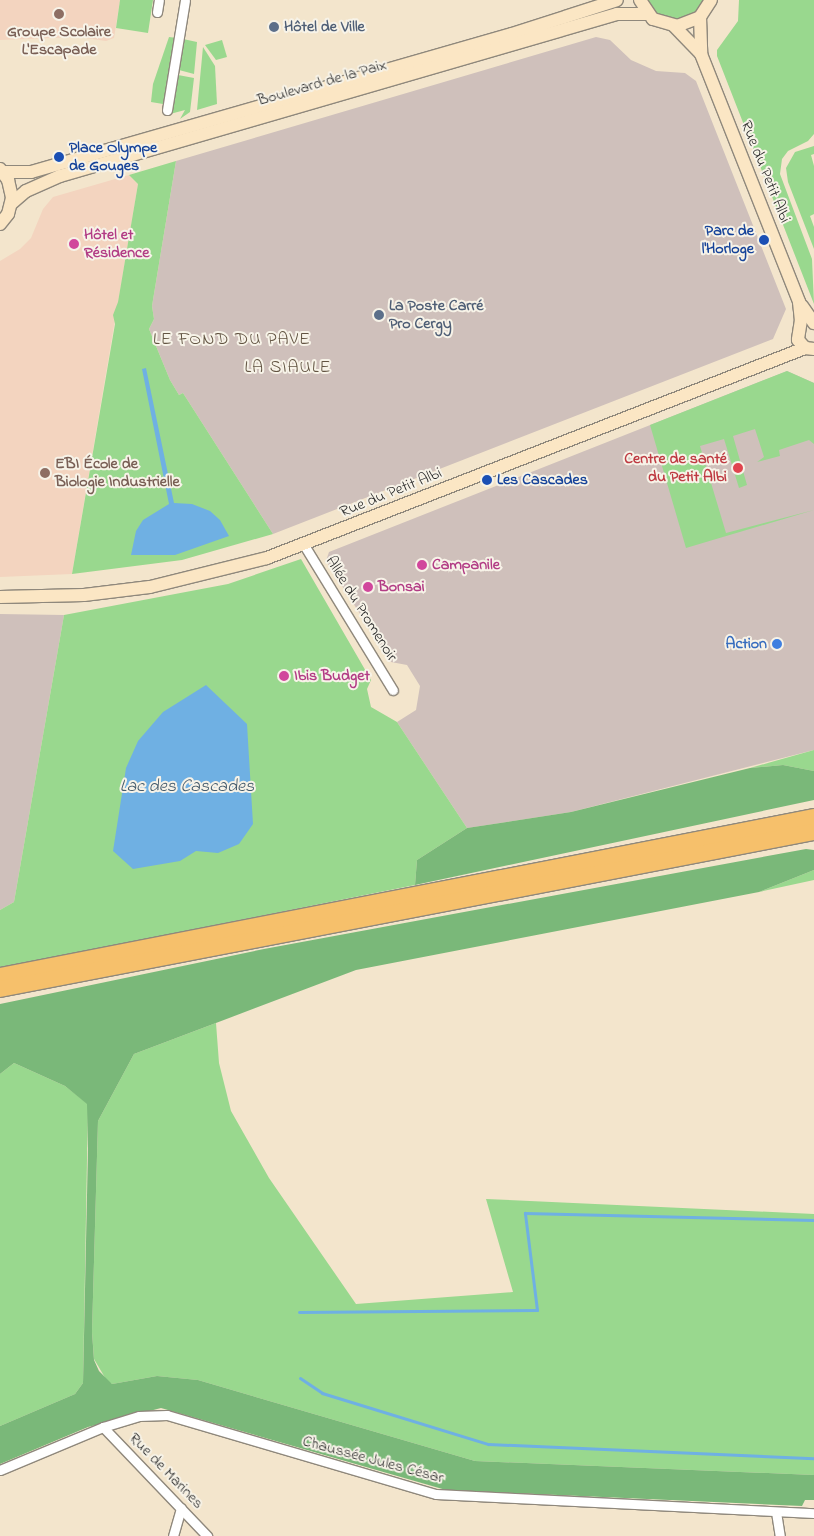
<!DOCTYPE html>
<html>
<head>
<meta charset="utf-8">
<style>
  body { margin:0 }
  #map { position:relative; width:814px; height:1536px; overflow:hidden; background:#f3e5cc; font-family:"Indie Flower",sans-serif }
  div>[style] { position:absolute }
  .built>* { inset:0; background:#f3d4bf }
  .industrial>* { inset:0; background:#cfc0bb }
  .green>* { inset:0; background:#99d88e }
  .forest>* { inset:0; background:#7ab879 }
  .water>* { inset:0; background:#6fb0e3 }
  .stream>* { height:3px; margin:-1.5px; padding:0 1.5px; transform-origin:1.5px; border-radius:1.5px; background:#6fb0e3 }
  .roads { filter:drop-shadow(1px 0 #8f887c) drop-shadow(-1px 0 #8f887c) drop-shadow(0 1px #8f887c) drop-shadow(0 -1px #8f887c) }
  .street>* { height:9px; margin:-4.5px; padding:0 4.5px; transform-origin:4.5px; border-radius:4.5px; background:#fff }
  .secondary>* { height:12px; margin:-6px; padding:0 6px; transform-origin:6px; border-radius:6px; background:#fbe6c4 }
  .highway>* { height:16px; margin:-8px; padding:0 8px; transform-origin:8px; border-radius:8px; background:#f6c06b }
  .dots>* { width:14px; height:14px; translate:-50% -50%; box-sizing:border-box; border:2px solid #f7f3e8; border-radius:50% }
  span { translate:-50% -50%; white-space:nowrap; text-align:center; line-height:1.15; -webkit-text-stroke:4px #f7f3e8; paint-order:stroke }
  .service-label { font-size:16px; color:#4e5e75; font-weight:700 }
  .left { translate:0 -50%; text-align:left }
  .education-label { font-size:16px; color:#785e54; font-weight:700 }
  .street-label { font-size:16px; color:#2b2b2b }
  .transit-label { font-size:16px; color:#164399; font-weight:700 }
  .right { translate:-100% -50%; text-align:right }
  .hotel-label { font-size:16px; color:#b23c85; font-weight:700 }
  .health-label { font-size:16px; color:#be3a42; font-weight:700 }
  .shop-label { font-size:16px; color:#366cbe; font-weight:700 }
  .neighbourhood-label { font-size:18px; color:#625442; letter-spacing:1px }
  .water-label { font-size:18px; color:#435a6b; font-style:italic }
</style>
</head>
<body>
<div id="map">
  <div class="built">
    <div style="clip-path:polygon(0 0,120px 0,114px 38px,106px 41px,79px 37px,0 40px)"></div>
    <div style="clip-path:polygon(129px 175px,138px 184px,72px 574px,0 577px,0 261px,20px 249px,31px 238px,43px 209px,53px 197px)"></div>
  </div>
  <div class="industrial">
    <div style="clip-path:polygon(596px 37px,610px 40px,631px 60px,656px 71px,685px 73px,696px 81px,786px 309px,773px 339px,273px 534px,183px 393px,179px 395px,170px 380px,149px 329px,154px 319px,152px 306px,176px 161px)"></div>
    <div style="clip-path:polygon(787px 371px,814px 383px,814px 750px,571px 812px,467px 828px,397px 722px,416px 710px,420px 686px,407px 665px,391px 662px,326px 561px,329px 552px)"></div>
    <div style="clip-path:polygon(0 614px,64px 615px,14px 902px,0 910px)"></div>
  </div>
  <div class="green">
    <div style="clip-path:polygon(120px 0,153px 0,148px 33px,116px 28px)"></div>
    <div style="clip-path:polygon(646px 0,705px 0,696px 13px,677px 21px,657px 15px)"></div>
    <div style="clip-path:polygon(739px 0,814px 0,814px 134px,808px 141px,788px 151px,782px 159px,780px 174px,812px 259px,814px 304px,717px 56px,717px 50px,738px 21px)"></div>
    <div style="clip-path:polygon(169px 37px,177px 38px,163px 104px,151px 102px,153px 84px)"></div>
    <div style="clip-path:polygon(183px 39px,197px 42px,194px 74px,179px 70px)"></div>
    <div style="clip-path:polygon(222px 40px,227px 57px,216px 60px,205px 45px)"></div>
    <div style="clip-path:polygon(203px 47px,215px 66px,217px 104px,197px 110px)"></div>
    <div style="clip-path:polygon(178px 75px,194px 78px,190px 112px,180px 119px,185px 110px,170px 114px)"></div>
    <div style="clip-path:polygon(814px 146px,814px 154px,811px 155px,814px 166px,814px 214px,810px 216px,814px 227px,814px 249px,788px 182px,786px 168px,795px 152px)"></div>
    <div style="clip-path:polygon(176px 161px,152px 306px,154px 319px,149px 329px,170px 380px,179px 395px,183px 393px,273px 534px,182px 560px,72px 574px,115px 324px,113px 315px,118px 302px,138px 184px,129px 175px)"></div>
    <div style="clip-path:polygon(787px 371px,814px 383px,814px 444px,809px 440px,779px 450px,780px 456px,757px 462px,764px 457px,755px 429px,733px 436px,747px 485px,739px 488px,724px 439px,700px 446px,726px 533px,814px 510px,686px 548px,650px 425px)"></div>
    <div style="clip-path:polygon(301px 559px,371px 680px,367px 689px,371px 707px,397px 722px,467px 828px,417px 860px,415px 885px,0 968px,0 910px,14px 902px,64px 615px,228px 584px)"></div>
    <div style="clip-path:polygon(814px 750px,814px 771px,783px 765px,750px 768px)"></div>
    <div style="clip-path:polygon(814px 870px,814px 880px,759px 892px)"></div>
    <div style="clip-path:polygon(216px 1023px,219px 1063px,231px 1111px,269px 1178px,356px 1304px,513px 1292px,486px 1199px,814px 1214px,814px 1475px,475px 1461px,198px 1380px,157px 1376px,112px 1384px,107px 1381px,94px 1359px,92px 1332px,98px 1121px,134px 1054px)"></div>
    <div style="clip-path:polygon(14px 1063px,65px 1086px,88px 1104px,83px 1383px,75px 1394px,0 1426px,0 1074px)"></div>
  </div>
  <div class="forest">
    <div style="clip-path:polygon(783px 765px,814px 771px,814px 800px,415px 885px,417px 860px,467px 828px,571px 812px,750px 768px)"></div>
    <div style="clip-path:polygon(806px 849px,814px 850px,814px 870px,759px 892px,356px 970px,134px 1054px,98px 1121px,92px 1332px,94px 1360px,99px 1371px,112px 1384px,157px 1376px,198px 1380px,475px 1461px,814px 1475px,814px 1500px,805px 1500px,802px 1506px,446px 1490px,161px 1408px,88px 1427px,0 1464px,0 1426px,75px 1394px,83px 1383px,88px 1149px,87px 1104px,65px 1086px,14px 1063px,0 1074px,0 1004px,264px 949px)"></div>
  </div>
  <div class="water">
    <div style="clip-path:polygon(146px 368px,174px 503px,192px 504px,210px 511px,220px 520px,229px 536px,175px 555px,131px 555px,136px 531px,143px 520px,169px 504px,142px 369px)"></div>
    <div style="clip-path:polygon(206px 685px,247px 724px,253px 824px,239px 844px,218px 853px,196px 851px,180px 861px,133px 869px,113px 851px,126px 768px,138px 741px,163px 712px)"></div>
  </div>
  <div class="stream">
    <div style="left:299px;top:1312px;width:238px;rotate:-0.5deg"></div>
    <div style="left:537px;top:1310px;width:98px;rotate:-97.1deg"></div>
    <div style="left:525px;top:1213px;width:289px;rotate:1.4deg"></div>
    <div style="left:300px;top:1378px;width:27px;rotate:34deg"></div>
    <div style="left:322px;top:1393px;width:174px;rotate:17.1deg"></div>
    <div style="left:488px;top:1444px;width:326px;rotate:2.5deg"></div>
  </div>
  <div class="roads">
    <div class="street">
      <div style="left:157px;top:12px;width:12px;rotate:-81deg"></div>
      <div style="left:167px;top:110px;width:111px;rotate:-80.7deg"></div>
      <div style="left:304px;top:545px;width:170px;rotate:58.5deg"></div>
      <div style="left:103px;top:1427px;width:151px;rotate:46.3deg"></div>
      <div style="left:0;top:1470px;width:112px;rotate:-22.7deg"></div>
      <div style="left:103px;top:1427px;width:38px;rotate:-17deg"></div>
      <div style="left:139px;top:1416px;width:28px;rotate:-2deg"></div>
      <div style="left:167px;top:1415px;width:280px;rotate:16.4deg"></div>
      <div style="left:436px;top:1494px;width:378px;rotate:2.9deg"></div>
      <div style="left:776px;top:1512px;width:24px;rotate:81deg"></div>
      <div style="left:173px;top:1536px;width:29px;rotate:-74deg"></div>
    </div>
    <div class="secondary">
      <div style="left:640px;top:0;width:23px;rotate:56deg"></div>
      <div style="left:653px;top:19px;width:25px;rotate:16deg"></div>
      <div style="left:677px;top:26px;width:25px;rotate:-21deg"></div>
      <div style="left:700px;top:17px;width:20px;rotate:-57deg"></div>
      <div style="left:700px;top:17px;width:37px;rotate:88deg"></div>
      <div style="left:701px;top:54px;width:267px;rotate:68.4deg"></div>
      <div style="left:799px;top:302px;width:18px;rotate:84deg"></div>
      <div style="left:801px;top:320px;width:20px;rotate:99deg"></div>
      <div style="left:798px;top:340px;width:11px;rotate:49deg"></div>
      <div style="left:805px;top:348px;width:9px;rotate:6deg"></div>
      <div style="left:674px;top:26px;width:37px;rotate:46deg"></div>
      <div style="left:0;top:169px;width:14px;rotate:54deg"></div>
      <div style="left:8px;top:180px;width:18px;rotate:77deg"></div>
      <div style="left:12px;top:198px;width:16px;rotate:104deg"></div>
      <div style="left:8px;top:214px;width:13px;rotate:129deg"></div>
      <div style="left:3px;top:172px;width:28px"></div>
      <div style="left:31px;top:172px;width:500px;rotate:-16.01deg"></div>
      <div style="left:512px;top:34px;width:110px;rotate:-17.9deg"></div>
      <div style="left:12px;top:203px;width:18px;rotate:-41deg"></div>
      <div style="left:26px;top:191px;width:37px;rotate:-24deg"></div>
      <div style="left:60px;top:176px;width:580px;rotate:-16.22deg"></div>
      <div style="left:617px;top:14px;width:31px"></div>
      <div style="left:802px;top:306px;width:21px;rotate:55deg"></div>
      <div style="left:0;top:597px;width:84px;rotate:-1.4deg"></div>
      <div style="left:84px;top:595px;width:66px;rotate:-6.9deg"></div>
      <div style="left:150px;top:587px;width:121px;rotate:-13.9deg"></div>
      <div style="left:267px;top:558px;width:578px;rotate:-21.32deg"></div>
    </div>
    <div class="highway">
      <div style="left:0;top:976px;width:829px;rotate:-11.05deg"></div>
      <div style="left:0;top:989px;width:829px;rotate:-10.92deg"></div>
    </div>
  </div>
  <div class="dots">
    <div style="left:59px;top:14px;background:#8d6e63"></div>
    <div style="left:274px;top:27px;background:#5c6f8a"></div>
    <div style="left:59px;top:157px;background:#1a4fb4"></div>
    <div style="left:764px;top:240px;background:#1a4fb4"></div>
    <div style="left:74px;top:244px;background:#d1479c"></div>
    <div style="left:379px;top:315px;background:#5c6f8a"></div>
    <div style="left:738px;top:468px;background:#e0444e"></div>
    <div style="left:45px;top:473px;background:#8d6e63"></div>
    <div style="left:487px;top:480px;background:#1a4fb4"></div>
    <div style="left:422px;top:565px;background:#d1479c"></div>
    <div style="left:368px;top:587px;background:#d1479c"></div>
    <div style="left:777px;top:644px;background:#3f7fe0"></div>
    <div style="left:284px;top:676px;background:#d1479c"></div>
  </div>
  <div class="service-label">
    <span class="left" style="left:284px;top:27px">Hôtel de Ville</span>
    <span class="left" style="left:389px;top:315px">La Poste Carré<br>Pro Cergy</span>
  </div>
  <div class="education-label">
    <span style="left:59px;top:41px">Groupe Scolaire<br>L'Escapade</span>
    <span class="left" style="left:55px;top:473px">EBI École de<br>Biologie Industrielle</span>
  </div>
  <div class="street-label">
    <span style="left:322px;top:83px;rotate:-16deg">Boulevard de la Paix</span>
    <span style="left:765px;top:172px;rotate:68deg">Rue du Petit Albi</span>
    <span style="left:391px;top:493px;rotate:-22deg">Rue du Petit Albi</span>
    <span style="left:361px;top:609px;rotate:58deg">Allée du Promenoir</span>
    <span style="left:373px;top:1460px;rotate:15deg">Chaussée Jules César</span>
    <span style="left:166px;top:1471px;rotate:46deg">Rue de Marines</span>
  </div>
  <div class="transit-label">
    <span class="left" style="left:69px;top:157px">Place Olympe<br>de Gouges</span>
    <span class="right" style="left:754px;top:240px">Parc de<br>l'Horloge</span>
    <span class="left" style="left:497px;top:480px">Les Cascades</span>
  </div>
  <div class="hotel-label">
    <span class="left" style="left:84px;top:244px">Hôtel et<br>Résidence</span>
    <span class="left" style="left:432px;top:565px">Campanile</span>
    <span class="left" style="left:378px;top:587px">Bonsai</span>
    <span class="left" style="left:294px;top:676px">Ibis Budget</span>
  </div>
  <div class="health-label">
    <span class="right" style="left:727px;top:468px">Centre de santé<br>du Petit Albi</span>
  </div>
  <div class="shop-label">
    <span class="right" style="left:767px;top:644px">Action</span>
  </div>
  <div class="neighbourhood-label">
    <span style="left:232px;top:340px">LE FOND DU PAVE</span>
    <span style="left:288px;top:368px">LA SIAULE</span>
  </div>
  <div class="water-label">
    <span style="left:187px;top:787px">Lac des Cascades</span>
  </div>
</div>
</body>
</html>
